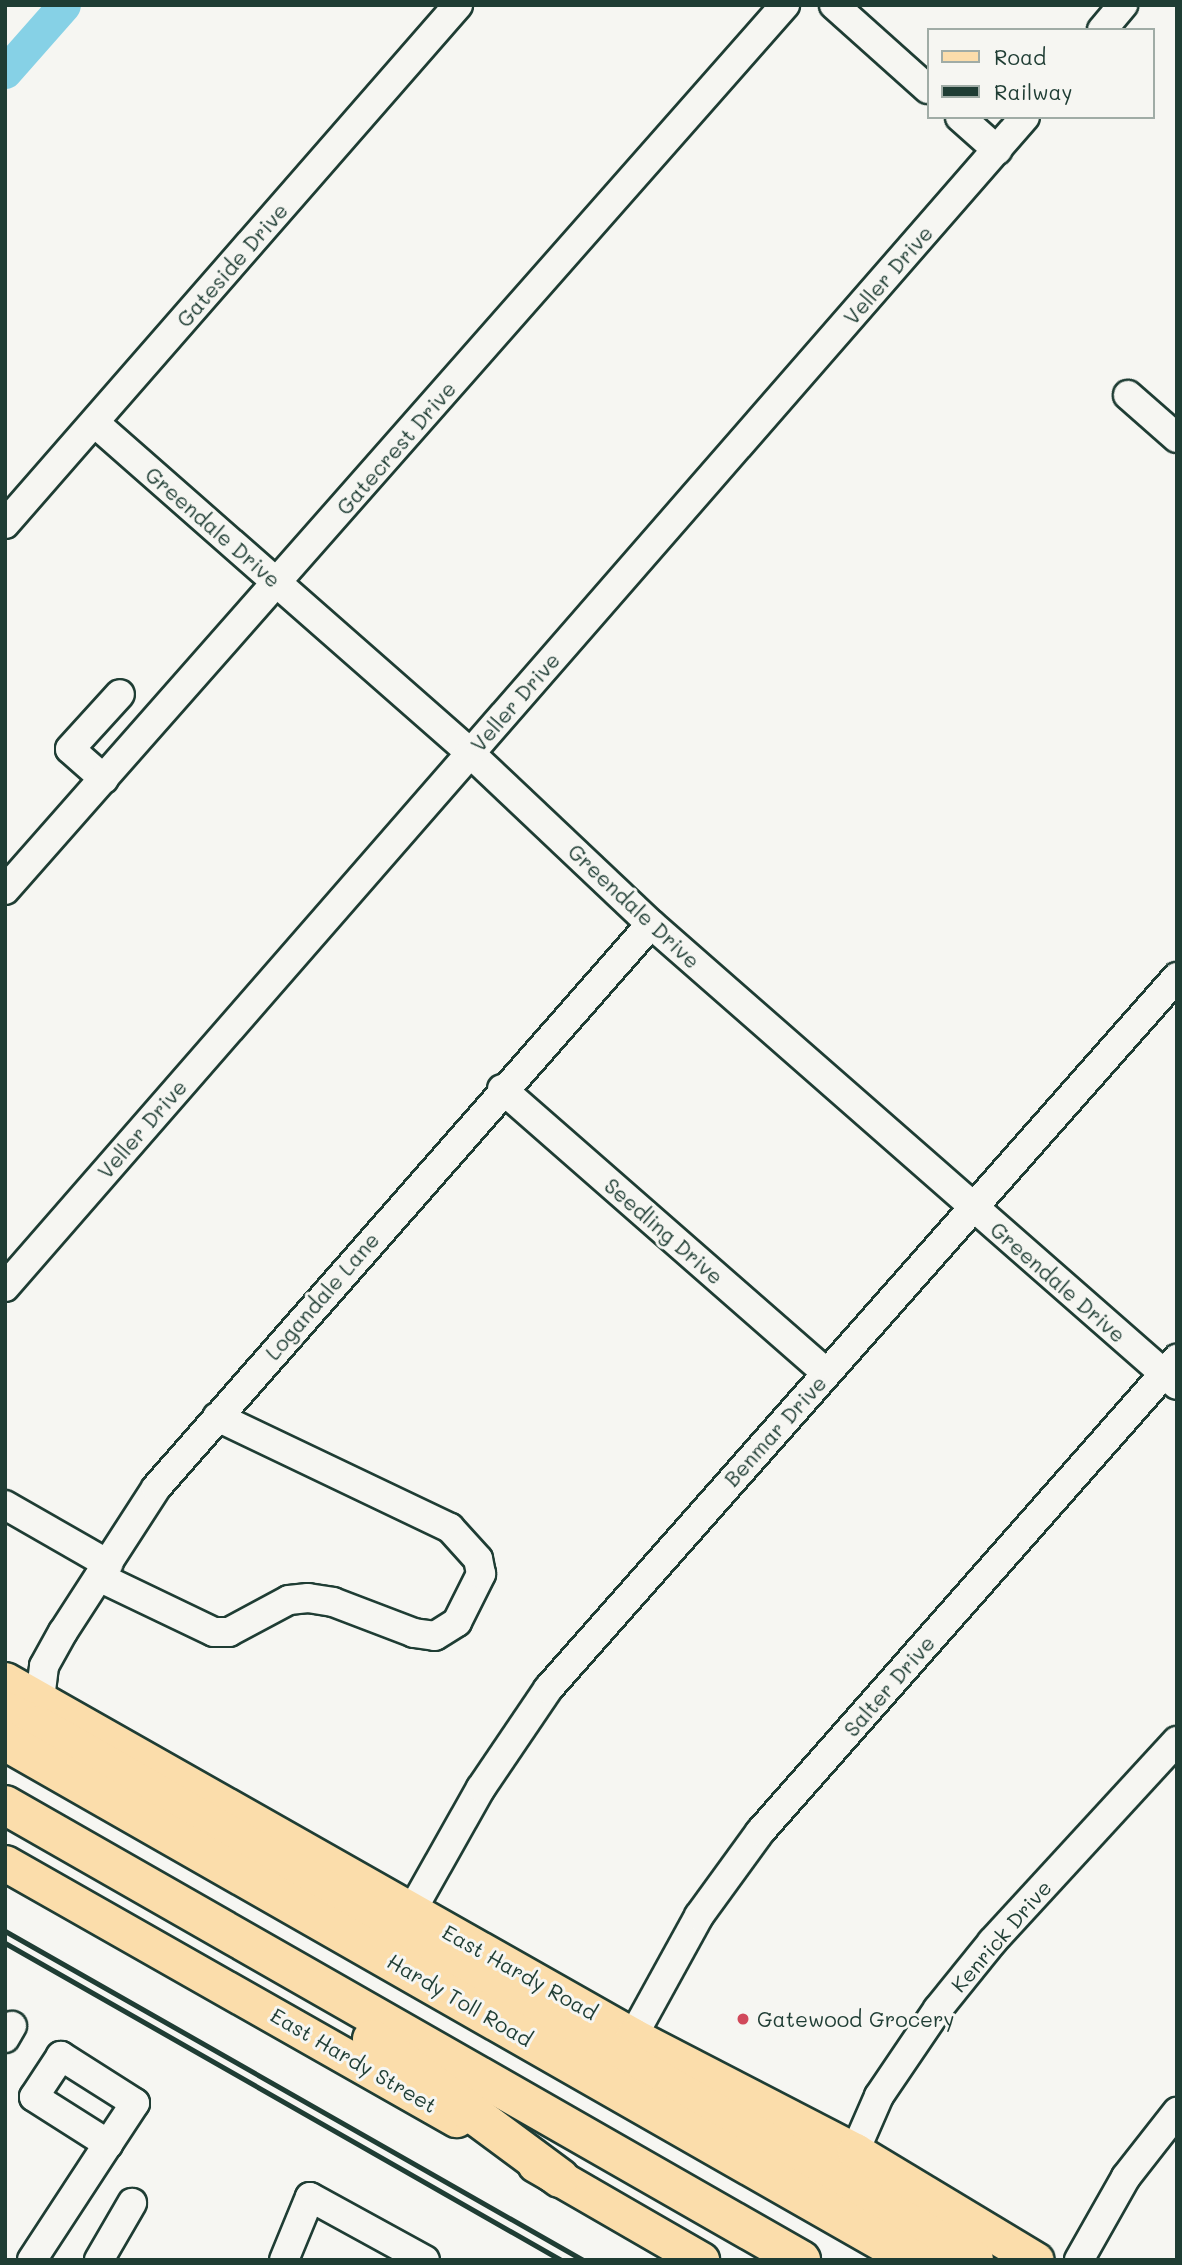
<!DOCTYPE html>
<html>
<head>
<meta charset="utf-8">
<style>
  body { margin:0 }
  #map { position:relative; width:1182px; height:2265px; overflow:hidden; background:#f6f6f2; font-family:Mali,sans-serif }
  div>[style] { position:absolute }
  .river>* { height:33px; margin:-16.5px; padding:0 16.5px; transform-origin:16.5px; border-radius:16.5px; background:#86d1e6 }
  .roads { filter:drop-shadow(2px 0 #1f3d34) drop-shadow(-2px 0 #1f3d34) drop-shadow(0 2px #1f3d34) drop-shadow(0 -2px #1f3d34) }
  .minor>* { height:28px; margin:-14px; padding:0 14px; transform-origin:14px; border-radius:14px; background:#f6f6f2 }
  .major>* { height:35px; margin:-17.5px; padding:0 17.5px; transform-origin:17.5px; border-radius:17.5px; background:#fbddab }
  .highway>* { height:38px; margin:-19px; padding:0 19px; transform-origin:19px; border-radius:19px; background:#fbddab }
  .rail>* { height:5px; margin:-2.5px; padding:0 2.5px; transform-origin:2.5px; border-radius:2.5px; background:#1f3d34 }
  .dots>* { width:19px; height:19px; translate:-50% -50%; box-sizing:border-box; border:4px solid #f6f6f2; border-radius:50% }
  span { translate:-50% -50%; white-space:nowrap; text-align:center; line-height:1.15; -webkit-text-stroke:6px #f6f6f2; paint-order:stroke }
  .street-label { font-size:21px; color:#1f3d34 }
  .poi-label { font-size:21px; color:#1f3d34 }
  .left { translate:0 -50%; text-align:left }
  .frame { position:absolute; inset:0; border:7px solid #1f3d34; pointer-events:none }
  .legend { position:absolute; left:927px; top:28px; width:228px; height:91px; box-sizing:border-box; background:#f6f6f2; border:2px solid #a0aca6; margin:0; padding:9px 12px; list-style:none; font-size:21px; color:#1f3d34 }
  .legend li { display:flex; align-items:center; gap:14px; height:35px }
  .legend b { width:35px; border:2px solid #a0aca6 }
</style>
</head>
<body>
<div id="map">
  <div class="river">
    <div style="left:5px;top:72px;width:89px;rotate:-48.6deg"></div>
  </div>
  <div class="roads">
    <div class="minor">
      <div style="left:834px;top:5px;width:126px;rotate:41.8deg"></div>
      <div style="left:1102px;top:30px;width:33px;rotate:-50deg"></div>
      <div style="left:960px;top:117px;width:50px;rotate:41.7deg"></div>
      <div style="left:1128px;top:395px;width:65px;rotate:41.3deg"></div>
      <div style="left:95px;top:423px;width:500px;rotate:41.3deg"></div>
      <div style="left:470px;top:753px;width:249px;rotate:43.4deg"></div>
      <div style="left:651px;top:924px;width:699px;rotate:41.23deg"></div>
      <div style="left:5px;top:524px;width:689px;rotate:-48.88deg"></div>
      <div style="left:104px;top:779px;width:45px;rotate:-138.6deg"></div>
      <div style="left:70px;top:749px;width:74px;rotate:-47.7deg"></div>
      <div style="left:5px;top:890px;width:1180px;rotate:-48.61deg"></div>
      <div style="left:502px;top:1089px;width:431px;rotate:41.2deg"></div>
      <div style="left:5px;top:1287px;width:1552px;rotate:-48.92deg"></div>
      <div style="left:5px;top:1505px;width:119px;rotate:29.8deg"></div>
      <div style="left:99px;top:1577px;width:127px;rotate:25.6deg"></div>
      <div style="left:214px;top:1632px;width:15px"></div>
      <div style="left:229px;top:1632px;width:68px;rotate:-28.1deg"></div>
      <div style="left:289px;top:1600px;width:19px;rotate:-6deg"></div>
      <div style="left:308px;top:1598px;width:25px;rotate:9deg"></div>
      <div style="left:333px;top:1602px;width:87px;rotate:20.9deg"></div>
      <div style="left:414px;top:1633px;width:21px;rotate:8deg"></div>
      <div style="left:435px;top:1636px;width:26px;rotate:-32deg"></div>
      <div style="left:457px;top:1622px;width:54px;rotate:-63.4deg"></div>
      <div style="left:481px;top:1574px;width:15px;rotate:-101deg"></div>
      <div style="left:478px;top:1559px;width:42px;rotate:-132.1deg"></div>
      <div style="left:450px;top:1528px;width:258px;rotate:-154.5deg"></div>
      <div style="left:40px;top:1699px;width:33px;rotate:-83deg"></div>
      <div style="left:44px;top:1666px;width:39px;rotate:-61deg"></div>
      <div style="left:63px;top:1632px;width:171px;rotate:-57.1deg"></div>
      <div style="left:156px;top:1488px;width:750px;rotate:-48.73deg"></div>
      <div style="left:411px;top:1912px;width:142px;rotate:-60.6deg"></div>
      <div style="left:481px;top:1788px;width:120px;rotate:-55.9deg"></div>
      <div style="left:548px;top:1689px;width:950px;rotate:-48.54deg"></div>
      <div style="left:633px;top:2036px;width:137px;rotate:-61.2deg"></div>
      <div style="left:699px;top:1916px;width:104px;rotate:-54deg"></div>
      <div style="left:760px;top:1832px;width:631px;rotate:-48.6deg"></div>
      <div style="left:5px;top:2038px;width:14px;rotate:-60deg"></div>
      <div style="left:855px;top:2151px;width:60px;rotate:-66.4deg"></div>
      <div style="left:879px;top:2096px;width:105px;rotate:-55.9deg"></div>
      <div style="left:938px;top:2009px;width:86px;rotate:-51.1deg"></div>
      <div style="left:992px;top:1942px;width:273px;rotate:-47.4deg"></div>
      <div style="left:32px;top:2260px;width:139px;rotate:-56.8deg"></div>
      <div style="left:108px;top:2144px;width:49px;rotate:-56.6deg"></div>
      <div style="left:135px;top:2103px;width:88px;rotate:-147.6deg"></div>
      <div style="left:61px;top:2056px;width:49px;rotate:123.4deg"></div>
      <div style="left:34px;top:2097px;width:88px;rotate:32.4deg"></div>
      <div style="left:99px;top:2260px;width:66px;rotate:-59.9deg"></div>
      <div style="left:284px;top:2260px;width:68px;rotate:-67.6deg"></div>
      <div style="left:310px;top:2197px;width:131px;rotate:28.7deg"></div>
      <div style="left:1079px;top:2260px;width:95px;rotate:-60.5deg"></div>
      <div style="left:1126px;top:2177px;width:83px;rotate:-51.9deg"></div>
    </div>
    <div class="major">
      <div style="left:5px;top:1680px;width:722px;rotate:29.55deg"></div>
      <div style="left:633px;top:2036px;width:250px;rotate:27.4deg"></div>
      <div style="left:855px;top:2151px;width:211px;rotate:31.1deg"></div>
      <div style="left:5px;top:1863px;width:519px;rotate:29.58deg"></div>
      <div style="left:535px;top:2164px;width:192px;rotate:30deg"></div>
    </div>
    <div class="highway">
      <div style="left:5px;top:1711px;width:35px;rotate:24deg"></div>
      <div style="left:37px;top:1725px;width:1079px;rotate:29.73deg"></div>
      <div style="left:5px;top:1741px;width:1047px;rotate:29.72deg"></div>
      <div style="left:5px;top:1805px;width:917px;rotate:29.75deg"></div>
      <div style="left:372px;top:2039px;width:234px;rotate:36.5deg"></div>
    </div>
  </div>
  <div class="rail">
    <div style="left:5px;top:1931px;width:665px;rotate:29.65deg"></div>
    <div style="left:5px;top:1943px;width:640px;rotate:29.69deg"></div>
  </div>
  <div class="dots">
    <div style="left:743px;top:2019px;background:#d1495b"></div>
  </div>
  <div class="street-label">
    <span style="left:232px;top:265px;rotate:-49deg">Gateside Drive</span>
    <span style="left:888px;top:275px;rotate:-49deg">Veller Drive</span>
    <span style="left:396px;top:448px;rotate:-49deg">Gatecrest Drive</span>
    <span style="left:213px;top:527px;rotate:41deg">Greendale Drive</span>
    <span style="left:515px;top:702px;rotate:-49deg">Veller Drive</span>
    <span style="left:634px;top:906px;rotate:43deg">Greendale Drive</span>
    <span style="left:142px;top:1129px;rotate:-49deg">Veller Drive</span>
    <span style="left:664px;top:1231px;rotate:41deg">Seedling Drive</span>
    <span style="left:1058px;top:1282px;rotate:41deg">Greendale Drive</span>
    <span style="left:322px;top:1296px;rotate:-49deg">Logandale Lane</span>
    <span style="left:775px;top:1431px;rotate:-48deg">Benmar Drive</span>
    <span style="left:889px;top:1686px;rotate:-49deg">Salter Drive</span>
    <span style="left:1001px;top:1936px;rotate:-49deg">Kenrick Drive</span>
    <span style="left:520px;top:1972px;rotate:29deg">East Hardy Road</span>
    <span style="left:460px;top:2000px;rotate:30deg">Hardy Toll Road</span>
    <span style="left:354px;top:2060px;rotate:30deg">East Hardy Street</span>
  </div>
  <div class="poi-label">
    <span class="left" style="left:757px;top:2019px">Gatewood Grocery</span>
  </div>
  <div class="frame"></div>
  <ul class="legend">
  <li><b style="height:9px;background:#fbddab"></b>Road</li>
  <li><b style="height:9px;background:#1f3d34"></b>Railway</li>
  </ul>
</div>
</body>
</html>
